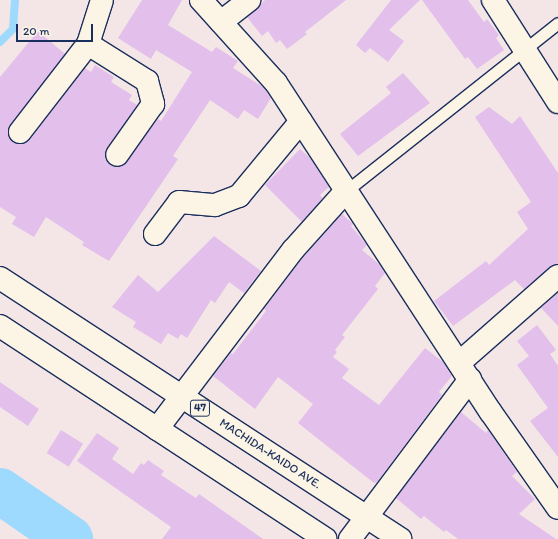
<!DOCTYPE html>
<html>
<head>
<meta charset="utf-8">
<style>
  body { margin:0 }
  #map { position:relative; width:558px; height:539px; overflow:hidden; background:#f4e5e7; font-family:Itim,sans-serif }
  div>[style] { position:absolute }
  .stream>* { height:8px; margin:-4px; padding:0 4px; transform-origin:4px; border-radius:4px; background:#9ddafe }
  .river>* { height:46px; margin:-23px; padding:0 23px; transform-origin:23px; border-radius:23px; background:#9ddafe }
  .building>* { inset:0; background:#e3c0eb; transform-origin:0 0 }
  .roads { filter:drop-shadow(1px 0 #1b2f5e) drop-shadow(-1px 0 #1b2f5e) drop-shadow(0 1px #1b2f5e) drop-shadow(0 -1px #1b2f5e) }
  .lane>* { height:11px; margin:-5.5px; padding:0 5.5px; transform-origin:5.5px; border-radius:5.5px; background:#fcf5e5 }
  .street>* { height:22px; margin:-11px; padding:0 11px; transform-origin:11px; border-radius:11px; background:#fcf5e5 }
  .primary>* { height:22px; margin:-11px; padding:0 11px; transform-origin:11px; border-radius:11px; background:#fcf5e5 }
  span { translate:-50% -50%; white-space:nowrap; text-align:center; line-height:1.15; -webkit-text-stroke:3.5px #fcf5e5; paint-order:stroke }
  .shield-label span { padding:1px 3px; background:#fcf5e5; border:1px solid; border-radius:3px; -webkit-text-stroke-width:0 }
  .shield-label { font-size:11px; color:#1b2f5e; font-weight:700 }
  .street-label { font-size:12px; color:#1b2f5e }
  .scale { position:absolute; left:16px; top:24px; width:77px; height:18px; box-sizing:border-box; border:2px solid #1b2f5e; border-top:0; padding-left:5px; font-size:12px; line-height:14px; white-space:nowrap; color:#1b2f5e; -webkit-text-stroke:3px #fcf5e5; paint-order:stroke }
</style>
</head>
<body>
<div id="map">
  <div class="stream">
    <div style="left:0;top:42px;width:18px;rotate:-45deg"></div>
    <div style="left:13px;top:29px;width:29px;rotate:-86deg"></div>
  </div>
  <div class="river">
    <div style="left:0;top:491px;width:85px;rotate:34.4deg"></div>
  </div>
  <div class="building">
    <div style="clip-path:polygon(142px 0,182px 0,168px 25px,212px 52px,216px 47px,238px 61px,233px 68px,263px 87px,271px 98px,258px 119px,244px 110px,238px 119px,210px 100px,173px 156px,178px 159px,109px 261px,82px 245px,84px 242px,46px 217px,34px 237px,12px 224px,16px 217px,0 207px,0 77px,38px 31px,65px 54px,10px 125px,8px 131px,9px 137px,13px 142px,19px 144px,25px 143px,30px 140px,85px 68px,91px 72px,95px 65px,114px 77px,111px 82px,132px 95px,129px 100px,137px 105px,105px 153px,106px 160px,110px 165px,115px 167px,123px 166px,158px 119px,161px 121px,192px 72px,156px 50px,151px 59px,118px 38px)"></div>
    <div style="clip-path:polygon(265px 0,346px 0,305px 32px,307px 34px,287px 49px,280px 40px,276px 43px,268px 31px,262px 36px,247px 17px)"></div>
    <div style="clip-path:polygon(391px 0,420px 0,389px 30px,404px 41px,388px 62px,370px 48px,365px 53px,356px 45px)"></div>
    <div style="clip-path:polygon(422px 0,468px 0,484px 22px,487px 19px,499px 35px,496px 38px,504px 50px,477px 69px,468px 57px,465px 59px)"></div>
    <div style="clip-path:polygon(403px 73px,430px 103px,358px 156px,340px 134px,391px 93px,386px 87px)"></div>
    <div style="clip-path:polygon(489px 107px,512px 124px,520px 116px,558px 173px,558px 264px,550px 267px,524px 289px,515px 280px,453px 326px,434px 301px,486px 261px,489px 265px,528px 229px,517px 212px,531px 202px,475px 117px)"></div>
    <div style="clip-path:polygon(300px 149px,310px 158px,329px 187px,320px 195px,323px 198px,302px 222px,265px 185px)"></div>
    <div style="clip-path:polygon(342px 214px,353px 224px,351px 226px,367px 245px,362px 250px,379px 264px,385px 273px,375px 286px,378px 289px,342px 335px,345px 337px,335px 350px,337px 352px,333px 357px,349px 369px,342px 378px,379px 405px,425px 348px,443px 362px,452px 376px,439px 392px,442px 395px,377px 482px,374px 483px,298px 423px,313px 404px,278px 377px,255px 409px,213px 376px,231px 353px,233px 354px,266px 311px,264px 309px,301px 260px)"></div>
    <div style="clip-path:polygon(214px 236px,261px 271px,244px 293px,229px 282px,215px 303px,211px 300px,187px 338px,181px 334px,178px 339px,168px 333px,161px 344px,133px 327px,136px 322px,112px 307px,138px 275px,158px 292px)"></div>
    <div style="clip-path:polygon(558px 293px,558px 326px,541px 308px)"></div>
    <div style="clip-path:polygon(537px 325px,556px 350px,550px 354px,558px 366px,558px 457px,530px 421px,548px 408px,517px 365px,529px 356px,517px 341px)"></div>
    <div style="clip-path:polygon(0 382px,39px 409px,28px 426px,0 407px)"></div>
    <div style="clip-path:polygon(461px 412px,486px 433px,488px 430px,517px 472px,512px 476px,535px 499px,519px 514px,556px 539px,458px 539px,446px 530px,444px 532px,424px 516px,421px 519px,396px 498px)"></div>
    <div style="left:61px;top:430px;width:26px;height:27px;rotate:32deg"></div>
    <div style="clip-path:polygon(97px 433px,119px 448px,112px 459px,133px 474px,141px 463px,144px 465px,148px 460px,164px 471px,161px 475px,196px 498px,199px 494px,263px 539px,162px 539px,171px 527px,77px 461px)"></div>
  </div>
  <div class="roads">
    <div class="lane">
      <div style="left:346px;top:191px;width:270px;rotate:-38.4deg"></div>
    </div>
    <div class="street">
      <div style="left:201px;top:0;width:112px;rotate:47.9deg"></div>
      <div style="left:276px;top:83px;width:392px;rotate:56.9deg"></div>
      <div style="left:490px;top:411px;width:118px;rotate:55deg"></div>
      <div style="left:493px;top:0;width:121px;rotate:57.5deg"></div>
      <div style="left:221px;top:22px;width:36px;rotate:-38deg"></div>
      <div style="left:88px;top:44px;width:70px;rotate:32.1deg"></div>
      <div style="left:147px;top:81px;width:24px;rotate:75deg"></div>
      <div style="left:153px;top:104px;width:62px;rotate:125.2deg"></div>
      <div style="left:20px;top:132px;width:111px;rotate:-52.3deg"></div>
      <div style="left:88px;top:44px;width:46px;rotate:-72.3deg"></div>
      <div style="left:155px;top:234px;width:40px;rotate:-53deg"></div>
      <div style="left:179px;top:202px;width:36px;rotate:5deg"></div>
      <div style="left:215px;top:205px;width:26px;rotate:-21deg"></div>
      <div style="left:239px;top:196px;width:97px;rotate:-50.4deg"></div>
      <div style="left:459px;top:363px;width:132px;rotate:-41.3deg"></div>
      <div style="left:157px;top:429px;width:225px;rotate:-52.8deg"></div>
      <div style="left:293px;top:250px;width:79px;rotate:-48.1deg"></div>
      <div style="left:350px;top:539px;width:200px;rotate:-53.1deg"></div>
    </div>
    <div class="primary">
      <div style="left:0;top:278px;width:478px;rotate:33.1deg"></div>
      <div style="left:0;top:326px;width:389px;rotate:33.2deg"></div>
    </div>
  </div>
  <div class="shield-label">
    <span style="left:200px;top:408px">47</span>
  </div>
  <div class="street-label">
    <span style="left:270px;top:454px;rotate:33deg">MACHIDA-KAIDO AVE.</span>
  </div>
  <div class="scale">20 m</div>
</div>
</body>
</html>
